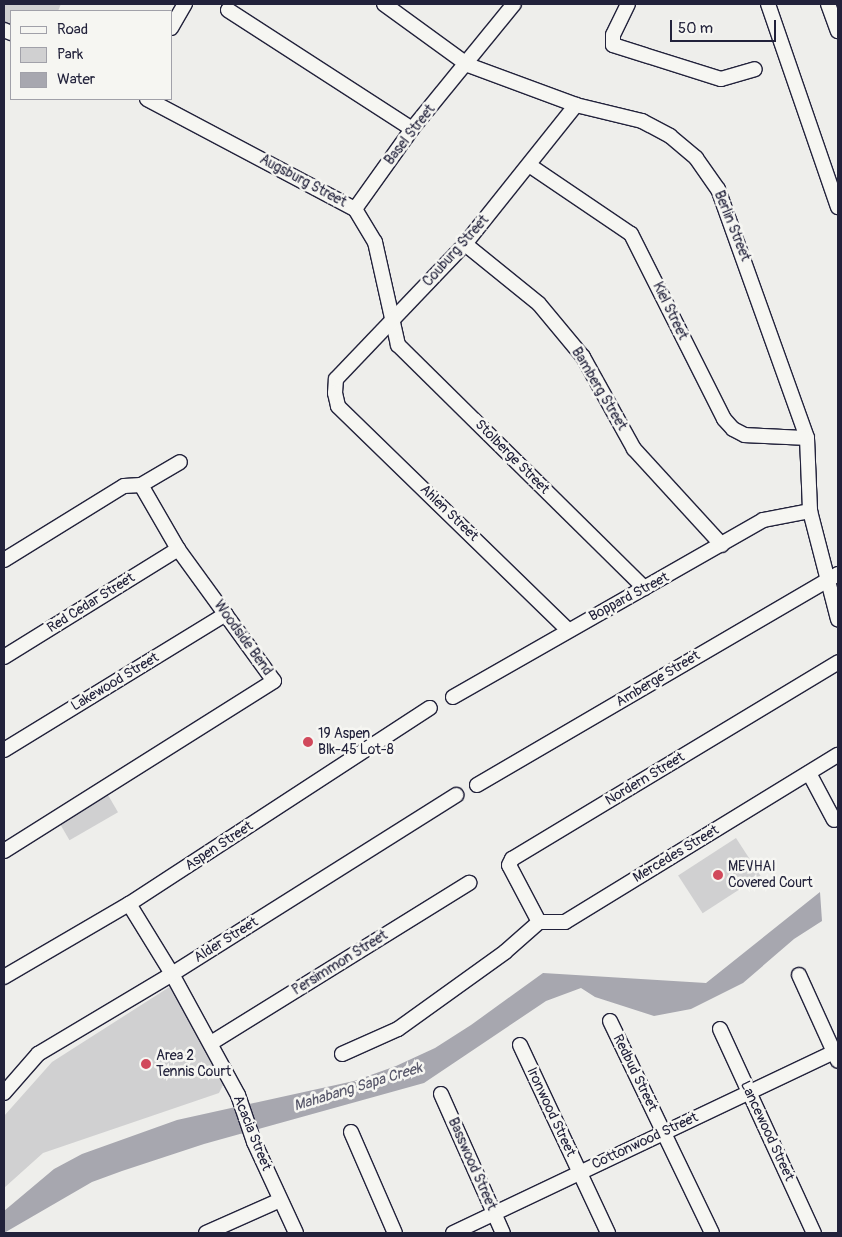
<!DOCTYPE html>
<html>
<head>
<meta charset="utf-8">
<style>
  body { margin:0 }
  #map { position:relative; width:842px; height:1237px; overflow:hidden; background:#eeeeeb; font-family:Pangolin,sans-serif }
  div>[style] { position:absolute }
  .green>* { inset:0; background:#d0d0d1; transform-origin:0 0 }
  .water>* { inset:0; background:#a7a7af }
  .roads { filter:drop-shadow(1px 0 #22223b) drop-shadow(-1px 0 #22223b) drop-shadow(0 1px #22223b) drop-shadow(0 -1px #22223b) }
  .minor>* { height:14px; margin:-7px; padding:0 7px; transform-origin:7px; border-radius:7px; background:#f6f6f2 }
  .dots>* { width:14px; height:14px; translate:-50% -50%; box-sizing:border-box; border:2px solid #f6f6f2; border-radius:50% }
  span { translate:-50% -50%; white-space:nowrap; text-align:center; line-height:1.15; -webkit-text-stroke:5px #f6f6f2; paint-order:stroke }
  .street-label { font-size:14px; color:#22223b }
  .poi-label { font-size:14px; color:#22223b }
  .left { translate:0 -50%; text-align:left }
  .water-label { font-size:15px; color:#575769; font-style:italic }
  .frame { position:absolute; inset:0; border:5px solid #22223b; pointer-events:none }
  .legend { position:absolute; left:10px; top:10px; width:162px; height:90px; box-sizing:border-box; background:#f6f6f2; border:1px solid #a1a1a9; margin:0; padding:6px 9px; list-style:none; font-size:15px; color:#22223b }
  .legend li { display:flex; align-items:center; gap:10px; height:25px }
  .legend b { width:25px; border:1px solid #a1a1a9 }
  .scale { position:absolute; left:670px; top:20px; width:106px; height:22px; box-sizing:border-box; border:2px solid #22223b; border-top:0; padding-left:6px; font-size:15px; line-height:18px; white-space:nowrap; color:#22223b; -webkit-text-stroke:4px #f6f6f2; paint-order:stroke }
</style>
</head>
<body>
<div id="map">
  <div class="green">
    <div style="clip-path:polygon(4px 4px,61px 4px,58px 11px,11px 11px,11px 27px,4px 24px)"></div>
    <div style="left:108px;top:795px;width:20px;height:56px;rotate:60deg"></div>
    <div style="left:736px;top:838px;width:45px;height:69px;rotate:57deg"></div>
    <div style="clip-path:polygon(171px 986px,225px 1081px,219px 1093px,43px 1153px,4px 1188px,4px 1116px,52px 1062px)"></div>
  </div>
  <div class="water">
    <div style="clip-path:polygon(820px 892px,822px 921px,794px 939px,743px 983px,691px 1009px,654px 1016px,595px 997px,581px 988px,546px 1001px,424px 1083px,204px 1144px,122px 1171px,92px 1182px,4px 1233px,4px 1211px,54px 1169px,82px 1154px,177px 1120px,354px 1081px,396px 1066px,435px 1048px,471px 1025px,543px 973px,706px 983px)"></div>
  </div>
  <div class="roads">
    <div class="minor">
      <div style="left:384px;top:4px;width:104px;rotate:36deg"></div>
      <div style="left:468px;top:65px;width:115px;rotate:20.3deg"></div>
      <div style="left:576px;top:105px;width:68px;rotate:13.6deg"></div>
      <div style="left:642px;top:121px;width:32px;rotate:28deg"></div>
      <div style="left:670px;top:136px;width:34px;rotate:40deg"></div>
      <div style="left:696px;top:158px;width:38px;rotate:55deg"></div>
      <div style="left:718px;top:189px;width:264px;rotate:70.3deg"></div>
      <div style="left:807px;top:438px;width:73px;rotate:87.6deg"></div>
      <div style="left:810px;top:511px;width:112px;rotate:75.5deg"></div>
      <div style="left:628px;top:4px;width:34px;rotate:116deg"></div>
      <div style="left:613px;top:35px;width:10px;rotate:90deg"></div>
      <div style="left:613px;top:45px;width:113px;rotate:17.5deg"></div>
      <div style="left:721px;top:79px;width:35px;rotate:-16deg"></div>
      <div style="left:768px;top:4px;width:215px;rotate:71deg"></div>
      <div style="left:828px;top:4px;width:29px;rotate:70deg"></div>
      <div style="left:228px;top:10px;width:219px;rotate:32.9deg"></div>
      <div style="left:171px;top:28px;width:28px;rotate:-60deg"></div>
      <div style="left:4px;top:30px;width:8px;rotate:23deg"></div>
      <div style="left:147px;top:99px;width:235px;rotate:27.9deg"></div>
      <div style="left:355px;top:209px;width:39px;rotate:59deg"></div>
      <div style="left:375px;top:242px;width:106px;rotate:77.4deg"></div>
      <div style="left:398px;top:345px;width:346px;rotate:44.6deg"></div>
      <div style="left:529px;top:165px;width:123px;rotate:34.1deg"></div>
      <div style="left:631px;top:234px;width:207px;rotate:63.3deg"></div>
      <div style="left:724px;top:419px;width:13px;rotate:48deg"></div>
      <div style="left:733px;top:429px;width:13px;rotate:27deg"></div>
      <div style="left:745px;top:435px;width:62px;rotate:2.8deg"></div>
      <div style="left:355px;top:209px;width:98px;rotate:-54.5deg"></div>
      <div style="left:412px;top:129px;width:161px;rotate:-50.8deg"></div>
      <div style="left:465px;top:244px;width:95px;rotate:39deg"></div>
      <div style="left:539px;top:304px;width:69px;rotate:50.3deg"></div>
      <div style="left:583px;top:357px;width:105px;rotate:61deg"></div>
      <div style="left:634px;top:449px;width:130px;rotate:47.5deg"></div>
      <div style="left:141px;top:485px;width:45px;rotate:-30.5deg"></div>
      <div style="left:4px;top:560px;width:141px;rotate:-31.7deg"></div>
      <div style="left:124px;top:486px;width:17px;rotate:-3deg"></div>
      <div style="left:141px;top:485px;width:74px;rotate:60deg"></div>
      <div style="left:178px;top:549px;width:163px;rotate:54deg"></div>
      <div style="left:274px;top:681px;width:319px;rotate:147.8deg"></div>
      <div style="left:568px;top:630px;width:321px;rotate:-135.8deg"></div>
      <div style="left:338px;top:406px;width:13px;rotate:-103deg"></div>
      <div style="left:335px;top:393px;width:14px;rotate:-86deg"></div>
      <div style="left:336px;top:379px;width:187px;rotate:-46.3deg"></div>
      <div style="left:465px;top:244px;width:178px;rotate:-51.4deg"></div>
      <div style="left:4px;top:657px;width:205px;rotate:-31.8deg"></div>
      <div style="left:453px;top:697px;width:357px;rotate:-29.7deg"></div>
      <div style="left:763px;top:520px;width:48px;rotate:-10.8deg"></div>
      <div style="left:4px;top:750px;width:260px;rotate:-31.5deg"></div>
      <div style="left:809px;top:773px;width:53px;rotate:62deg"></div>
      <div style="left:477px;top:785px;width:418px;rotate:-30.3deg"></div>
      <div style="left:129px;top:904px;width:82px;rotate:58.4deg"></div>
      <div style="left:172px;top:974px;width:138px;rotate:61.4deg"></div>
      <div style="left:238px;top:1095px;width:50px;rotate:71.2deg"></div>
      <div style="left:254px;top:1142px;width:100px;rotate:65.2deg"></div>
      <div style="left:539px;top:922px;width:64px;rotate:-117.8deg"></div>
      <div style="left:509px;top:865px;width:7px;rotate:-63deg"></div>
      <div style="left:512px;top:859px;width:381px;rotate:-31.1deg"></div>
      <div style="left:539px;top:922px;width:26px"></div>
      <div style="left:565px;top:922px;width:320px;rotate:-31.5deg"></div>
      <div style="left:799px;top:975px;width:94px;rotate:65.6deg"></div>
      <div style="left:4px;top:977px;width:145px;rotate:-30.3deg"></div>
      <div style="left:129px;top:904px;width:359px;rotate:-33.1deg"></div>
      <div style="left:610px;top:1021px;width:235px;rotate:64.3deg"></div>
      <div style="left:720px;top:1029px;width:225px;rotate:65.3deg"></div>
      <div style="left:211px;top:1043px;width:304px;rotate:-31.8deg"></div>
      <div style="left:520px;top:1045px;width:208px;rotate:64.9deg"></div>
      <div style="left:342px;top:1054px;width:61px;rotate:-24.1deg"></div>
      <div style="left:398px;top:1029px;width:132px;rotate:-35.7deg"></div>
      <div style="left:505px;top:952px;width:45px;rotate:-41.4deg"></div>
      <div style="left:4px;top:1093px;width:52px;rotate:-48.9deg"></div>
      <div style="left:38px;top:1054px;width:156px;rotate:-30.8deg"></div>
      <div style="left:172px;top:974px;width:336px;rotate:-32.2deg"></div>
      <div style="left:441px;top:1094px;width:152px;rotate:66deg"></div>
      <div style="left:351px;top:1132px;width:110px;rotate:66.5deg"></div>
      <div style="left:206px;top:1233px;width:81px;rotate:-24deg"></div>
      <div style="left:453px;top:1233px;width:426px;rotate:-25.4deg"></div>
    </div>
  </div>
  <div class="dots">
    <div style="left:308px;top:742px;background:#d1495b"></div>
    <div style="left:718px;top:875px;background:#d1495b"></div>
    <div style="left:146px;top:1064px;background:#d1495b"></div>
  </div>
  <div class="street-label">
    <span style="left:410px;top:135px;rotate:-52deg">Basel Street</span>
    <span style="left:303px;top:181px;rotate:28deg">Augsburg Street</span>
    <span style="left:732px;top:226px;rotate:68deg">Berlin Street</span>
    <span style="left:456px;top:251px;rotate:-48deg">Couburg Street</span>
    <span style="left:670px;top:311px;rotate:64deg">Kiel Street</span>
    <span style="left:599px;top:389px;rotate:59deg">Bamberg Street</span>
    <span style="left:512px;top:457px;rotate:45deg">Stolberge Street</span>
    <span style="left:449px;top:513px;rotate:44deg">Ahlen Street</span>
    <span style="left:629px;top:597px;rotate:-28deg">Boppard Street</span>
    <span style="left:91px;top:603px;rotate:-32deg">Red Cedar Street</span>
    <span style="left:243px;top:638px;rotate:54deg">Woodside Bend</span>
    <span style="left:658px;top:679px;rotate:-31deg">Amberge Street</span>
    <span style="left:115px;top:682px;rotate:-31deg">Lakewood Street</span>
    <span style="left:645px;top:779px;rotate:-31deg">Nordern Street</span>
    <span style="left:219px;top:846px;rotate:-33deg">Aspen Street</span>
    <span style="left:676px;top:854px;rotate:-31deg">Mercedes Street</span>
    <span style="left:226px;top:940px;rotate:-32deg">Alder Street</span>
    <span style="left:340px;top:963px;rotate:-32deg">Persimmon Street</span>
    <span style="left:635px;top:1073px;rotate:64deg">Redbud Street</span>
    <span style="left:551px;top:1112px;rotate:65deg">Ironwood Street</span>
    <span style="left:767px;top:1131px;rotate:65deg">Lancewood Street</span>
    <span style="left:252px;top:1133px;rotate:68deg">Acacia Street</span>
    <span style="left:645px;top:1141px;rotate:-25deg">Cottonwood Street</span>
    <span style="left:472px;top:1164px;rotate:66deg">Basswood Street</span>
  </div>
  <div class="poi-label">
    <span class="left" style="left:318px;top:742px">19 Aspen<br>Blk-45 Lot-8</span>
    <span class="left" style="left:728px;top:875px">MEVHAI<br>Covered Court</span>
    <span class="left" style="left:156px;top:1064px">Area 2<br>Tennis Court</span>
  </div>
  <div class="water-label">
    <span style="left:358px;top:1087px;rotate:-17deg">Mahabang Sapa Creek</span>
  </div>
  <div class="frame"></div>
  <ul class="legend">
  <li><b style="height:6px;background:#f6f6f2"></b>Road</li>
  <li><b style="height:14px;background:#d0d0d1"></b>Park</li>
  <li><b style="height:14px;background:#a7a7af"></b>Water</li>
  </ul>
  <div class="scale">50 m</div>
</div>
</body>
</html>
